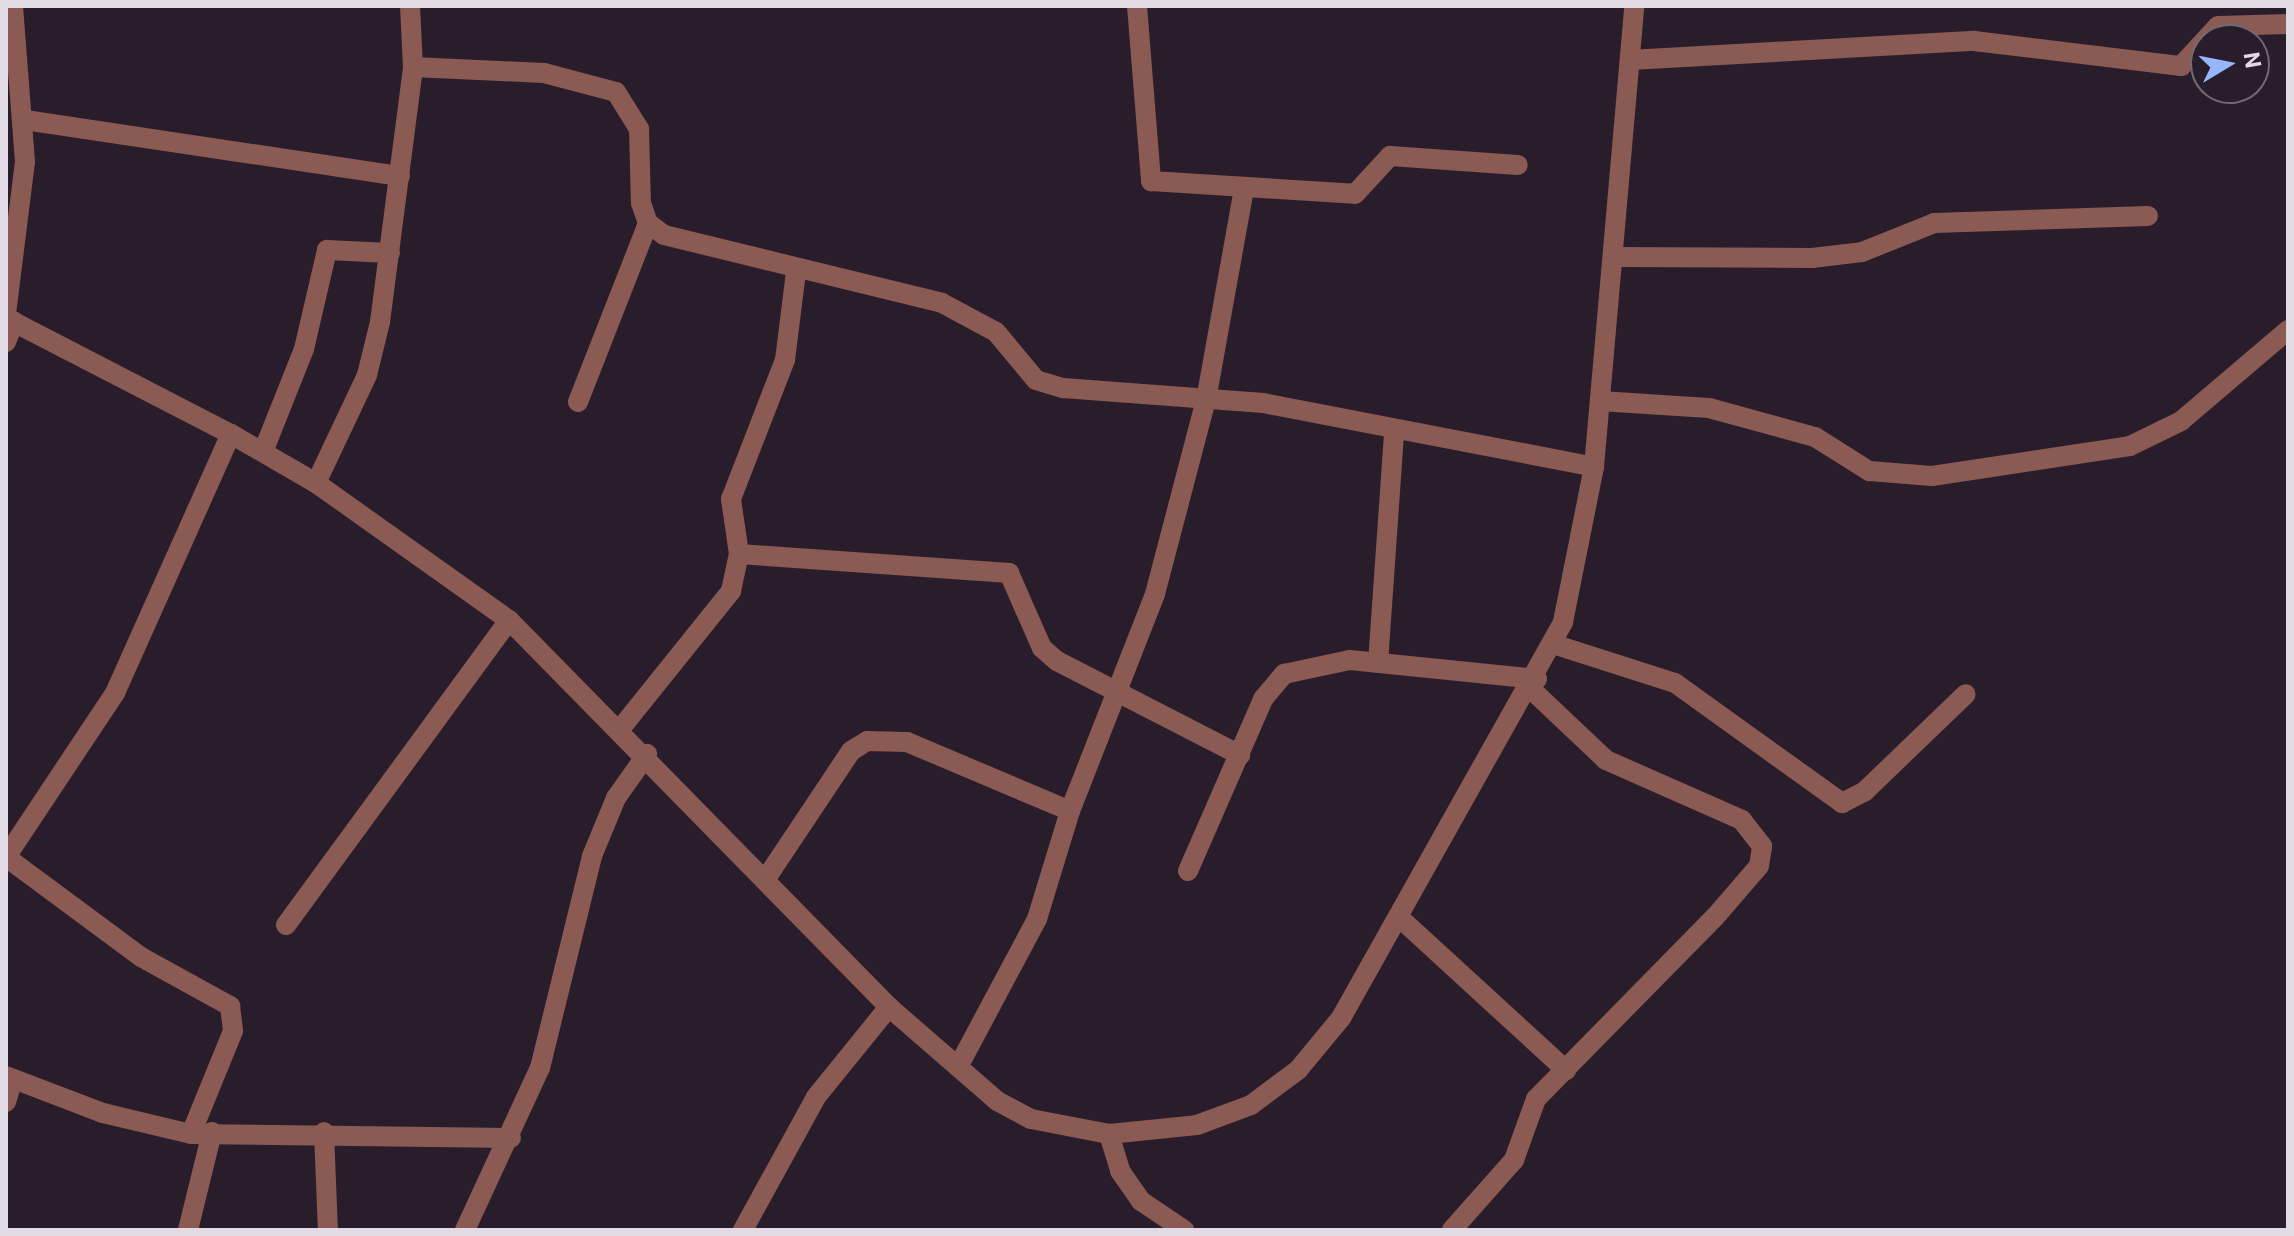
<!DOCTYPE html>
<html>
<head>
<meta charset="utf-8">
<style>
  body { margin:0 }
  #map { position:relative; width:2294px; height:1236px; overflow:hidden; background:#291d2b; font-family:Roboto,sans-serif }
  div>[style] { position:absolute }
  .minor>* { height:20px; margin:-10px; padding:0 10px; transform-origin:10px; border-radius:10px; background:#8a5a53 }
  span { translate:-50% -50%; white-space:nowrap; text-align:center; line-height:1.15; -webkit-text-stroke:8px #291d2b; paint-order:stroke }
  .frame { position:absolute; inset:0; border:8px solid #e2dae4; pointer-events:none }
  .north { position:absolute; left:2190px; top:24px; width:80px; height:80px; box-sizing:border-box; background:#291d2b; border:2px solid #736975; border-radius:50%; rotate:80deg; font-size:22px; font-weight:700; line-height:32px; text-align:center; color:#e2dae4 }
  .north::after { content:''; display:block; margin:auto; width:28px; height:36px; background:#96b6fd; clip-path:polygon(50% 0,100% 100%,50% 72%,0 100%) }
</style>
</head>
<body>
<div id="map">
  <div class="minor">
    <div style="left:410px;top:6px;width:61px;rotate:87.2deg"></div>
    <div style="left:413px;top:67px;width:131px;rotate:2.6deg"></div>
    <div style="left:544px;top:73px;width:74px;rotate:14.8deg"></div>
    <div style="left:616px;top:92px;width:44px;rotate:58.1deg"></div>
    <div style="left:639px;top:129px;width:74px;rotate:88.5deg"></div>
    <div style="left:641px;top:203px;width:21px;rotate:71deg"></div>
    <div style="left:648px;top:223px;width:20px;rotate:37deg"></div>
    <div style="left:664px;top:235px;width:286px;rotate:13.7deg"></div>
    <div style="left:942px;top:303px;width:61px;rotate:28.2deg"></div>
    <div style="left:996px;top:332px;width:62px;rotate:50.2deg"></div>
    <div style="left:1036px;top:380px;width:28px;rotate:17deg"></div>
    <div style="left:1063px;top:388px;width:201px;rotate:4.3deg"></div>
    <div style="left:1263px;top:403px;width:337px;rotate:10.9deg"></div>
    <div style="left:1137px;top:6px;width:176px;rotate:85.4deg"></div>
    <div style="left:1151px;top:181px;width:204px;rotate:3.6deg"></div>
    <div style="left:1355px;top:194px;width:52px;rotate:-47.4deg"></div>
    <div style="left:1390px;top:156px;width:128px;rotate:4deg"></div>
    <div style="left:1630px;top:60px;width:345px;rotate:-3.2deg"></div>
    <div style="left:1974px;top:41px;width:209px;rotate:6.9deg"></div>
    <div style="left:2181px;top:66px;width:54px;rotate:-47.2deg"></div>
    <div style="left:2218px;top:26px;width:70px;rotate:-1.6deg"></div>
    <div style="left:25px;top:120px;width:379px;rotate:8.5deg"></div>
    <div style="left:1615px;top:257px;width:197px;rotate:0.3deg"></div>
    <div style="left:1812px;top:258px;width:50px;rotate:-6.8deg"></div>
    <div style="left:1862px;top:252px;width:78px;rotate:-21.9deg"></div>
    <div style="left:1934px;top:223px;width:214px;rotate:-1.9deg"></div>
    <div style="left:6px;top:314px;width:153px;rotate:-82.9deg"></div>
    <div style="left:25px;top:162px;width:156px;rotate:-94.4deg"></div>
    <div style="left:6px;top:318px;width:253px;rotate:27.3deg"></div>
    <div style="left:6px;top:342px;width:22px;rotate:-68deg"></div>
    <div style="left:1600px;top:401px;width:109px;rotate:3.7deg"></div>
    <div style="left:1709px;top:408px;width:110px;rotate:15.3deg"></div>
    <div style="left:1815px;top:437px;width:64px;rotate:32.2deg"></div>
    <div style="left:1869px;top:471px;width:63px;rotate:4.5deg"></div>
    <div style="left:1932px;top:476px;width:200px;rotate:-8.6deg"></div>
    <div style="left:2130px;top:446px;width:57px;rotate:-26.1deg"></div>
    <div style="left:2181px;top:421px;width:140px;rotate:-40.4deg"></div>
    <div style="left:578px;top:402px;width:192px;rotate:-68.6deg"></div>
    <div style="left:263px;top:452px;width:111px;rotate:-68.3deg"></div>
    <div style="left:304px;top:349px;width:102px;rotate:-76.9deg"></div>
    <div style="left:327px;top:250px;width:63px;rotate:2.7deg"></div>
    <div style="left:316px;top:483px;width:119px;rotate:-64.7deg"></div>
    <div style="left:367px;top:375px;width:55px;rotate:-76.2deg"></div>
    <div style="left:380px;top:322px;width:257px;rotate:-82.6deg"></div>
    <div style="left:739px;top:554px;width:271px;rotate:4deg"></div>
    <div style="left:1009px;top:573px;width:82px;rotate:66.3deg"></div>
    <div style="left:1042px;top:648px;width:20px;rotate:41deg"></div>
    <div style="left:1057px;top:661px;width:206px;rotate:27.2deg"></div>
    <div style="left:1553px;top:644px;width:128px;rotate:17.7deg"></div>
    <div style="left:1675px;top:683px;width:206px;rotate:35.7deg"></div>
    <div style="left:1842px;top:803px;width:25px;rotate:-27deg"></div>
    <div style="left:1864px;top:792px;width:141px;rotate:-43.9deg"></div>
    <div style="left:1378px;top:663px;width:231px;rotate:-86deg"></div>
    <div style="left:621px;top:728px;width:176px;rotate:-51.2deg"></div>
    <div style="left:731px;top:591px;width:38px;rotate:-78deg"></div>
    <div style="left:739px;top:554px;width:56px;rotate:-98.3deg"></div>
    <div style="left:731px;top:499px;width:149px;rotate:-68.8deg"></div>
    <div style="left:785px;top:360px;width:89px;rotate:-82.9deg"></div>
    <div style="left:6px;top:857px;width:197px;rotate:-56.4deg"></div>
    <div style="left:115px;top:693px;width:284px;rotate:-65.9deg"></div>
    <div style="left:231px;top:434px;width:98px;rotate:30deg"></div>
    <div style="left:316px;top:483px;width:237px;rotate:35.4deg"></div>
    <div style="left:509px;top:620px;width:542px;rotate:45.52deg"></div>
    <div style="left:889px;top:1007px;width:143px;rotate:41deg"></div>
    <div style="left:997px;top:1101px;width:38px;rotate:28deg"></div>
    <div style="left:1031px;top:1119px;width:79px;rotate:10.9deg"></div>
    <div style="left:1109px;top:1134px;width:88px;rotate:-5.8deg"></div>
    <div style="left:1197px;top:1125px;width:58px;rotate:-20.3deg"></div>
    <div style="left:1251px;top:1105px;width:59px;rotate:-36.7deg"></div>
    <div style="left:1298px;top:1070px;width:67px;rotate:-50.4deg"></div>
    <div style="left:1341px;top:1018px;width:454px;rotate:-60.7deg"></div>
    <div style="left:1563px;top:622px;width:158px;rotate:-78.7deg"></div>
    <div style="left:1594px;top:467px;width:463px;rotate:-85deg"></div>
    <div style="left:6px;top:857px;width:168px;rotate:36.5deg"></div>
    <div style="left:141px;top:957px;width:102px;rotate:28.8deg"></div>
    <div style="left:230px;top:1006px;width:25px;rotate:83deg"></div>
    <div style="left:233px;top:1031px;width:111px;rotate:112.2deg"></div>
    <div style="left:1188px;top:871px;width:188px;rotate:-66.4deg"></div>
    <div style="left:1263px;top:699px;width:33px;rotate:-50deg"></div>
    <div style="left:1284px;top:674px;width:67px;rotate:-12deg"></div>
    <div style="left:1350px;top:660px;width:188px;rotate:5.8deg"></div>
    <div style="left:767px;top:877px;width:151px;rotate:-56.3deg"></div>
    <div style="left:851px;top:751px;width:19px;rotate:-32deg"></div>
    <div style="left:867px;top:741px;width:40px;rotate:1.4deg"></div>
    <div style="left:907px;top:742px;width:177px;rotate:22.9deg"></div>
    <div style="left:1401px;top:919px;width:224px;rotate:42.5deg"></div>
    <div style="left:286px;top:925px;width:378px;rotate:-53.8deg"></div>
    <div style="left:958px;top:1067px;width:168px;rotate:-61.9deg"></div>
    <div style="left:1037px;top:919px;width:113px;rotate:-73deg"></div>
    <div style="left:1070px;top:811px;width:233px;rotate:-68.6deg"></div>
    <div style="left:1155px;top:594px;width:201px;rotate:-75.3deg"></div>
    <div style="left:1206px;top:400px;width:214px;rotate:-79.8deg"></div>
    <div style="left:6px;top:1076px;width:104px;rotate:20.9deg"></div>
    <div style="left:103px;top:1113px;width:90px;rotate:13.4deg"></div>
    <div style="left:191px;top:1134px;width:320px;rotate:0.7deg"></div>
    <div style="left:6px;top:1102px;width:24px;rotate:-73deg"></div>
    <div style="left:324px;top:1132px;width:98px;rotate:87.7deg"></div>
    <div style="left:1109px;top:1134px;width:39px;rotate:73deg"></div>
    <div style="left:1120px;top:1171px;width:37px;rotate:55deg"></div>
    <div style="left:1141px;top:1201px;width:52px;rotate:34deg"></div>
    <div style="left:188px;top:1230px;width:101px;rotate:-76.2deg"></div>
    <div style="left:465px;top:1230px;width:179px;rotate:-65.2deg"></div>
    <div style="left:540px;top:1068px;width:218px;rotate:-76.2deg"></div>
    <div style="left:592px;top:856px;width:63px;rotate:-67.5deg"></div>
    <div style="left:616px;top:798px;width:54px;rotate:-54.8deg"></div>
    <div style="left:743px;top:1230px;width:152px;rotate:-61.2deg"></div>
    <div style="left:816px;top:1097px;width:116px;rotate:-51deg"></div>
    <div style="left:1452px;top:1230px;width:94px;rotate:-48.5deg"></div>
    <div style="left:1514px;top:1160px;width:65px;rotate:-70.2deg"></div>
    <div style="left:1536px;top:1099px;width:255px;rotate:-45.5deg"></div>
    <div style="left:1715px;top:917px;width:67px;rotate:-49.2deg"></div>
    <div style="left:1759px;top:866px;width:20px;rotate:-81deg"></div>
    <div style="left:1762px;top:846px;width:33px;rotate:-128deg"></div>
    <div style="left:1742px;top:820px;width:149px;rotate:-156.2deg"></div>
    <div style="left:1606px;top:760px;width:103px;rotate:-136.6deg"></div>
  </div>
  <div class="frame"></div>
  <div class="north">N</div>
</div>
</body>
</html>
